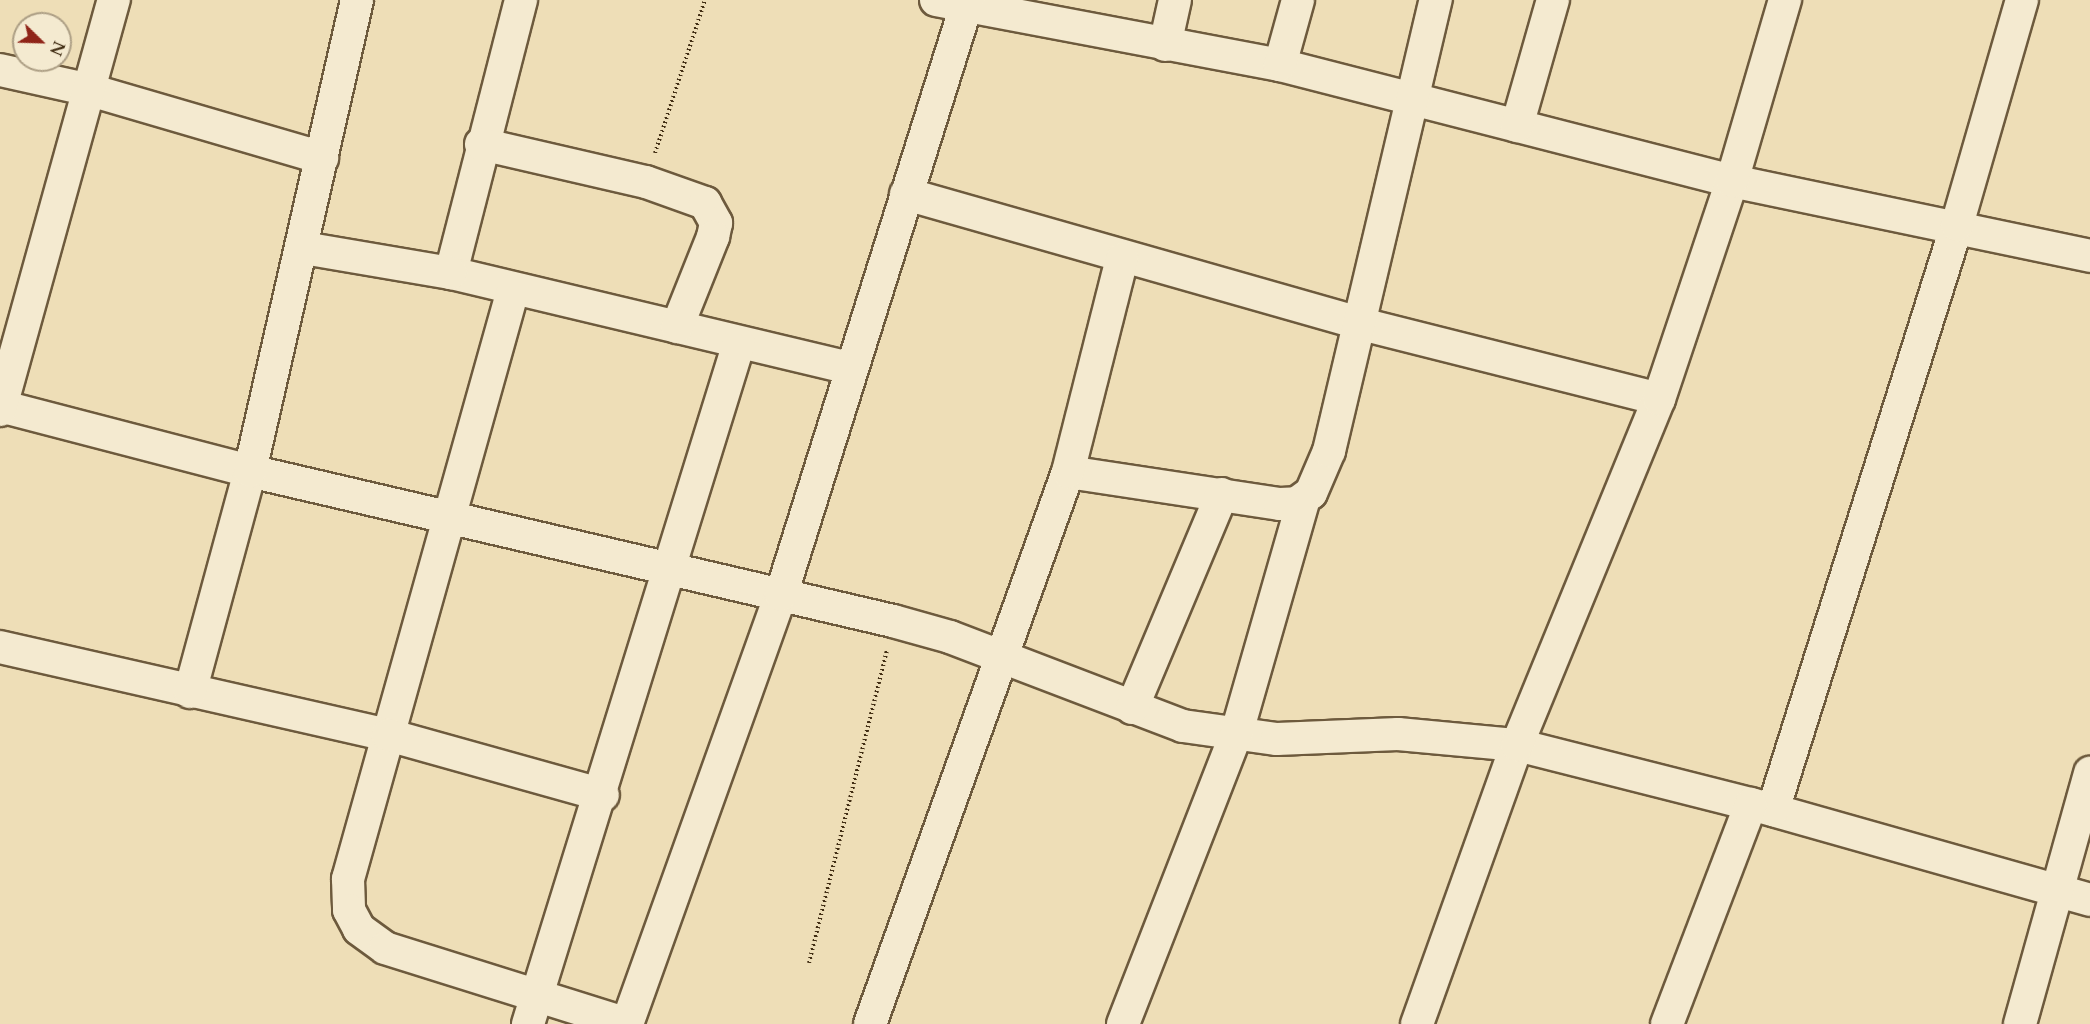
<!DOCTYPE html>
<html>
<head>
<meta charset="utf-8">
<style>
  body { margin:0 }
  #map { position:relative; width:2090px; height:1024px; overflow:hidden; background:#eedeb7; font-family:Cardo,serif }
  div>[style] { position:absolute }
  .path>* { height:4px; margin-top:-2px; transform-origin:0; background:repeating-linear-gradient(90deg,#422e14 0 1.5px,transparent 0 4.5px) }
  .roads { filter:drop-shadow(2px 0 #6d5a3d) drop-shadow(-2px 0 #6d5a3d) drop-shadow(0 2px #6d5a3d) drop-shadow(0 -2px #6d5a3d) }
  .street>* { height:32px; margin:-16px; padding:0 16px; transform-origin:16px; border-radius:16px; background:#f4ead0 }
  span { translate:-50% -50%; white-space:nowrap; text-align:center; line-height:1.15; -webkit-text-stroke:4.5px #f4ead0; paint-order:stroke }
  .north { position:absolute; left:12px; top:12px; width:60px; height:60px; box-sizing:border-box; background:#f4ead0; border:2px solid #ad9f85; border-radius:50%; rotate:113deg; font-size:16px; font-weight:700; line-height:24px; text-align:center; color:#422e14 }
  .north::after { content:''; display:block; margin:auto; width:21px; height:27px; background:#8f2418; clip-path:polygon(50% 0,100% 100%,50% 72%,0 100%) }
</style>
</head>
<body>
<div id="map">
  <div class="path">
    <div style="left:655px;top:153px;width:161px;rotate:-71.9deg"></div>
    <div style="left:809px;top:963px;width:322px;rotate:-76deg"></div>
  </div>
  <div class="roads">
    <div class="street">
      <div style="left:521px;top:0;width:282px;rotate:104.4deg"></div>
      <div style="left:451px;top:273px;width:409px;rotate:13.4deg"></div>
      <div style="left:936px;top:0;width:350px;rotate:10.7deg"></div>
      <div style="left:1280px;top:65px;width:467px;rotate:14.4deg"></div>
      <div style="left:1732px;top:181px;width:366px;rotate:11.8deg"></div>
      <div style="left:1165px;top:45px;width:46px;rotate:-77.5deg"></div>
      <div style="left:1280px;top:65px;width:67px;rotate:-74.5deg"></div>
      <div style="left:0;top:70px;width:92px;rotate:12.5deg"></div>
      <div style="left:90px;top:90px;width:242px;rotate:16.3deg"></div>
      <div style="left:1517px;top:126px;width:131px;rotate:-74.1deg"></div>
      <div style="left:481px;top:144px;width:169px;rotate:13deg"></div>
      <div style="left:646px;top:182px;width:63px;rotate:19.6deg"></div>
      <div style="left:705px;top:203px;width:23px;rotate:61deg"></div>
      <div style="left:716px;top:223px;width:14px;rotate:102deg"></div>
      <div style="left:713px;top:237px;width:97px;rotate:111.8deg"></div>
      <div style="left:906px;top:194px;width:473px;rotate:15.9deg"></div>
      <div style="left:1361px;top:324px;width:307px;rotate:14.1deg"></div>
      <div style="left:303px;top:248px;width:150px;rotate:9.6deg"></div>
      <div style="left:513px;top:290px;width:612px;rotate:105.65deg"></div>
      <div style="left:348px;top:879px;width:31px;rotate:88deg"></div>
      <div style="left:349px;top:910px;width:21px;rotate:62deg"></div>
      <div style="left:359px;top:929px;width:32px;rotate:36deg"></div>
      <div style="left:385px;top:948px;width:254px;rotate:17.4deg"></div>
      <div style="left:0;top:406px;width:258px;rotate:14.6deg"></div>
      <div style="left:250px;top:471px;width:660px;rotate:13.13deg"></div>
      <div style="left:893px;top:621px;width:59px;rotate:15.7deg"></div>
      <div style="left:950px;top:637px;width:249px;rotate:20.9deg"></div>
      <div style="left:1183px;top:726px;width:95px;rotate:7.9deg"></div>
      <div style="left:1277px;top:739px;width:121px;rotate:-2.4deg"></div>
      <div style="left:1398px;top:734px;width:120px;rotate:5.3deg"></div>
      <div style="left:1517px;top:745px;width:241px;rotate:14.2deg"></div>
      <div style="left:1751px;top:804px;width:352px;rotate:15.8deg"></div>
      <div style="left:0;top:410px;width:426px;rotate:-74.5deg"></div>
      <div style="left:1068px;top:472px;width:214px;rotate:8.6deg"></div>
      <div style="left:1280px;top:504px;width:17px;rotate:-3deg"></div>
      <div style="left:1297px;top:503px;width:17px;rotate:-36deg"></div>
      <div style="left:1311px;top:493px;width:46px;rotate:-66.8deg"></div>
      <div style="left:1329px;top:451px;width:464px;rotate:-76.7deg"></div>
      <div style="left:0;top:647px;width:398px;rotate:12.8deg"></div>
      <div style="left:388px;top:735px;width:223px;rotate:15.6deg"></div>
      <div style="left:190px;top:692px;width:229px;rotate:-74.8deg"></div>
      <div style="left:250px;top:471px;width:483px;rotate:-77.2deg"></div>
      <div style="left:1132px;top:708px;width:232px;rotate:-67.2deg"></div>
      <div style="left:1773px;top:810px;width:613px;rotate:-72.54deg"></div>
      <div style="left:1957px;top:225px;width:234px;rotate:-73.9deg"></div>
      <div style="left:528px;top:1024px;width:713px;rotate:-72.79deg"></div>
      <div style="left:627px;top:1024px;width:456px;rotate:-70.3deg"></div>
      <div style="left:781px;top:595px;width:624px;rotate:-72.55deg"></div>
      <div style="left:870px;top:1024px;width:586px;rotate:-70.27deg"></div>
      <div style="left:1068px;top:472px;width:220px;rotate:-75.8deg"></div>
      <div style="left:1123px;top:1024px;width:313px;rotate:-68.7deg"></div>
      <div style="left:1237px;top:732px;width:242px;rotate:-74deg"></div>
      <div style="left:1417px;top:1024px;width:296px;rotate:-70.3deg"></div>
      <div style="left:1517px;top:745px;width:374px;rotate:-67.7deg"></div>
      <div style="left:1659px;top:399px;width:230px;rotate:-71.5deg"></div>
      <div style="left:1732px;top:181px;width:189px;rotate:-73.7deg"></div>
      <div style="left:1667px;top:1024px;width:235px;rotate:-69.1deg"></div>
      <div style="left:2020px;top:1024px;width:261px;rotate:-74.4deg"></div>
    </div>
  </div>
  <div class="north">N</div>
</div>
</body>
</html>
